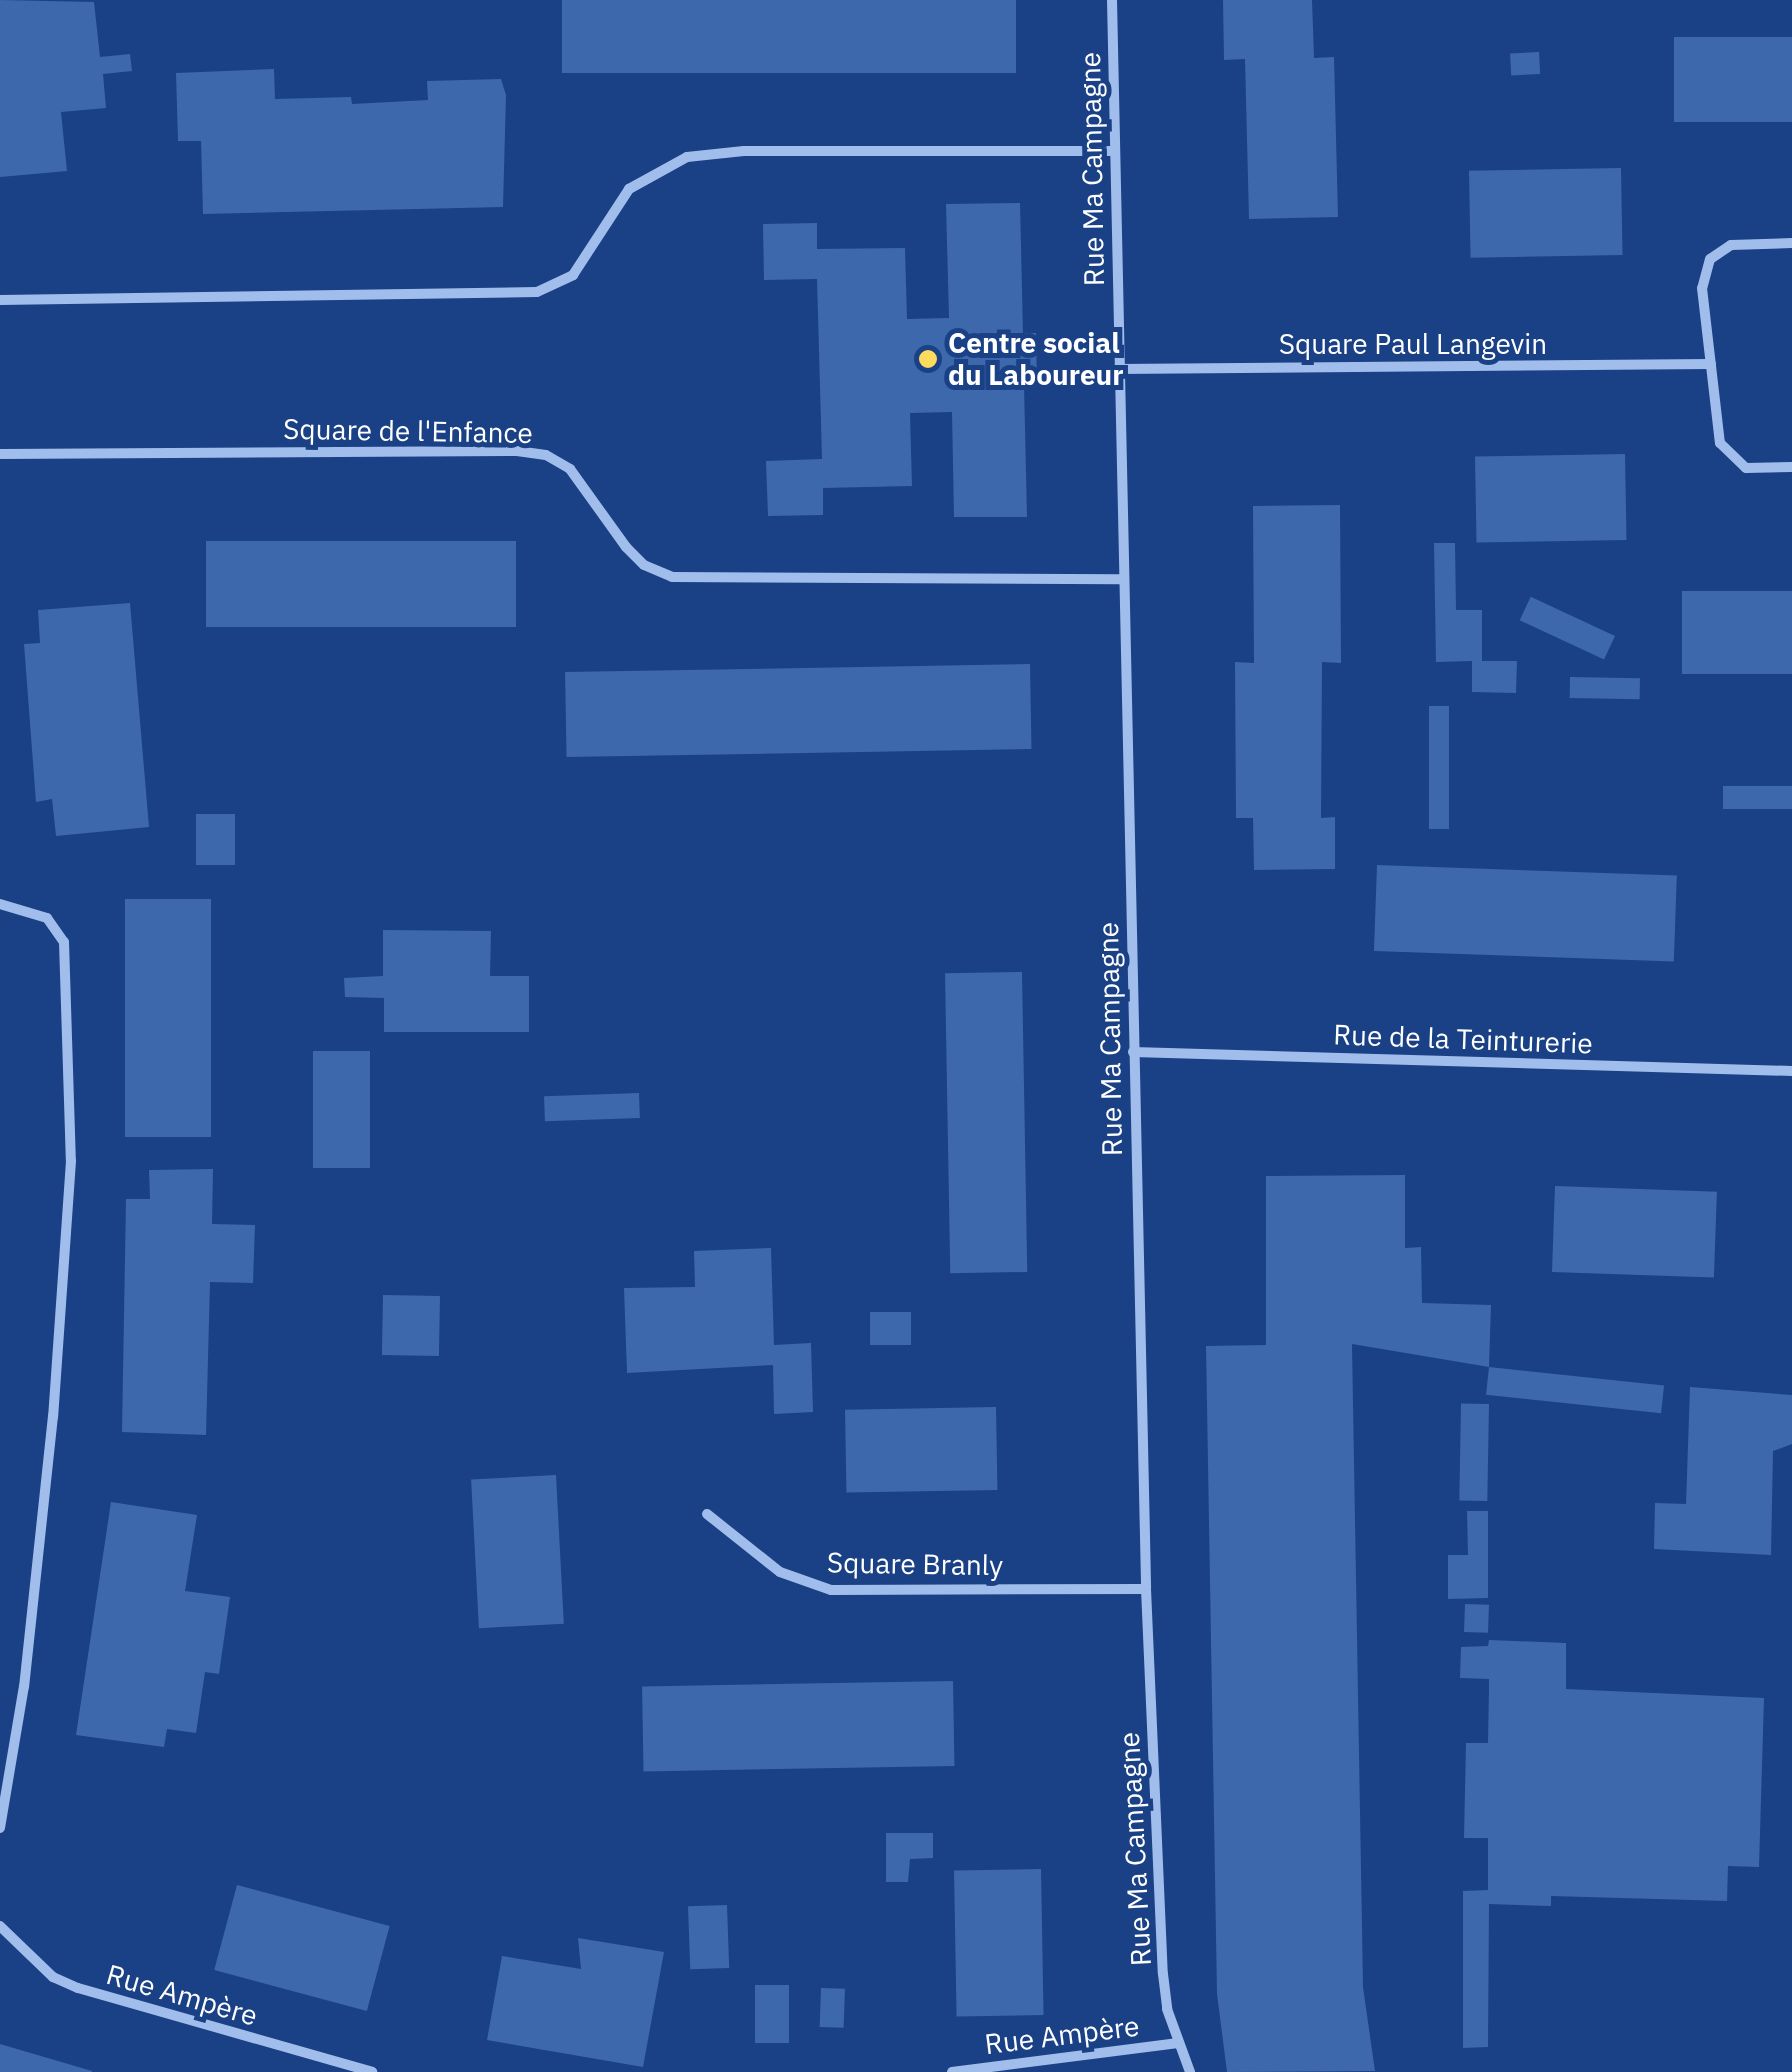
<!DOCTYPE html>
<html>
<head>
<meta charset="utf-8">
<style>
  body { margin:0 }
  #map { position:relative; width:1792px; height:2072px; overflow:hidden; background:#1a4185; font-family:"IBM Plex Sans",sans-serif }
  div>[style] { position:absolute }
  .building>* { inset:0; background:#3e68ac; transform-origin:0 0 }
  .minor>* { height:10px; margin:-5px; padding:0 5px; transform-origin:5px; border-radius:5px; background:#a1bdeb }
  .dots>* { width:28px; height:28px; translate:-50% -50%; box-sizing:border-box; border:5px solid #1a4185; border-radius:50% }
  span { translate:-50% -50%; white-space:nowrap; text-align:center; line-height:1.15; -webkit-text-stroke:10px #1a4185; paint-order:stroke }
  .street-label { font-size:28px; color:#fff }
  .poi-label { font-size:28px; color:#fff; font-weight:700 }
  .left { translate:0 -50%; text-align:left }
</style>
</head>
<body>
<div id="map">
  <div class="building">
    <div style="clip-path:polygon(0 0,94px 2px,100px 57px,130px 54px,132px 71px,103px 74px,106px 108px,61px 112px,67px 171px,0 177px)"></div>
    <div style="left:562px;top:0;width:454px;height:73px"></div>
    <div style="clip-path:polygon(1223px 0,1312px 0,1314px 58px,1334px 57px,1338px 217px,1249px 219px,1245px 59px,1224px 60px)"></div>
    <div style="left:1792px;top:37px;width:85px;height:118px;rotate:90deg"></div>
    <div style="left:1539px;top:52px;width:22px;height:29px;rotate:87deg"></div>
    <div style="clip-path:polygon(274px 69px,275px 99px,351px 97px,352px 104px,428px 100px,427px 81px,501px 79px,506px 95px,503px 207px,203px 214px,201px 141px,178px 141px,176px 73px)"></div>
    <div style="left:1621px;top:168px;width:87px;height:152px;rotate:89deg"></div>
    <div style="clip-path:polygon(1020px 203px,1023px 333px,1036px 333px,1037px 384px,1024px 385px,1027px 517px,954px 517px,952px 412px,910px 413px,912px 486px,823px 488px,823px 515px,768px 516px,766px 461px,822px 459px,817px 279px,764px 280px,763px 224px,817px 223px,817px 249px,905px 248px,907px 319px,949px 318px,946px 204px)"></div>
    <div style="left:1625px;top:454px;width:86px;height:150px;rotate:89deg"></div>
    <div style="clip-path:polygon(1340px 505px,1341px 663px,1322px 662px,1321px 818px,1335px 817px,1335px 869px,1254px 870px,1253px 818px,1236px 818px,1235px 662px,1254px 663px,1253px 506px)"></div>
    <div style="left:516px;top:541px;width:86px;height:310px;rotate:90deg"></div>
    <div style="clip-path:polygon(1434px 543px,1455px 543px,1456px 610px,1482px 610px,1482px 661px,1517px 661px,1516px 693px,1472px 692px,1472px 661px,1436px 662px)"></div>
    <div style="left:1792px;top:591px;width:83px;height:110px;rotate:90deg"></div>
    <div style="clip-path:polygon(130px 603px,149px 827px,56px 836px,52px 799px,36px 802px,24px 644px,40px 643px,38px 610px)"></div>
    <div style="left:1615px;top:636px;width:26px;height:93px;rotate:115deg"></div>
    <div style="left:1030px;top:664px;width:85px;height:465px;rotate:89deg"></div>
    <div style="left:1570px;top:677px;width:70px;height:21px;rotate:1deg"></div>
    <div style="left:1429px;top:706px;width:20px;height:123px"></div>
    <div style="left:1723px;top:786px;width:69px;height:23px"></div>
    <div style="left:196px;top:814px;width:39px;height:51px"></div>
    <div style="left:1377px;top:865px;width:300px;height:86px;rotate:2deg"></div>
    <div style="left:211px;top:899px;width:238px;height:86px;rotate:90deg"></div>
    <div style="clip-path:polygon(383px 930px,491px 931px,490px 976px,529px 976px,529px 1032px,384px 1032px,384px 998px,345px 997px,344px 978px,383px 976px)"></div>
    <div style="left:1022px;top:972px;width:300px;height:77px;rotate:89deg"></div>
    <div style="left:370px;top:1051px;width:117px;height:57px;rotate:90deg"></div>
    <div style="left:639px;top:1093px;width:25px;height:95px;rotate:88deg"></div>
    <div style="clip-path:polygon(213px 1169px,212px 1224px,255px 1225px,253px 1283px,210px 1282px,206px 1435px,122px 1432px,126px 1199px,150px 1199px,149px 1170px)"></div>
    <div style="clip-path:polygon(1405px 1175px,1405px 1248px,1421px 1247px,1422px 1303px,1491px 1305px,1489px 1367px,1352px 1344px,1363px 1987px,1375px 2071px,1227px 2072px,1217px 1994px,1206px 1346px,1266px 1345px,1266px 1176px)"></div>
    <div style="left:1555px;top:1186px;width:162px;height:86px;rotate:2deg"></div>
    <div style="clip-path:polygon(771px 1248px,774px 1345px,811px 1343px,813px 1412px,774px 1414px,773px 1365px,627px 1373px,624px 1288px,695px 1287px,694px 1251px)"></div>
    <div style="left:383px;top:1295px;width:57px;height:60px;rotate:1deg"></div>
    <div style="left:911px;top:1312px;width:33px;height:41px;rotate:90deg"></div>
    <div style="left:1489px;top:1367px;width:176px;height:28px;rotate:6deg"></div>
    <div style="clip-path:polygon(1690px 1387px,1792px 1395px,1792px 1444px,1773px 1451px,1771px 1555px,1654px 1549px,1655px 1503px,1686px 1504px)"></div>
    <div style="left:1489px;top:1404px;width:97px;height:28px;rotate:91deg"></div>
    <div style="left:996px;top:1407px;width:83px;height:151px;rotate:89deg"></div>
    <div style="left:556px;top:1475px;width:149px;height:85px;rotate:87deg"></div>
    <div style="clip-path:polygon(111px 1502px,197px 1515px,185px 1591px,230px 1597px,219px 1674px,205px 1672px,196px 1733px,167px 1729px,164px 1747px,76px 1735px)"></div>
    <div style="clip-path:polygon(1467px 1511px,1488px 1511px,1488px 1598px,1448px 1599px,1448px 1555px,1468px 1555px)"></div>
    <div style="left:1465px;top:1604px;width:24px;height:28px;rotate:2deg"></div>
    <div style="clip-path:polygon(1489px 1640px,1566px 1643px,1566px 1689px,1764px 1698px,1759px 1867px,1728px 1866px,1727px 1901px,1551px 1896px,1551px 1906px,1489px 1904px,1488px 2047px,1463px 2048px,1463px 1891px,1488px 1890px,1488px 1838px,1464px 1838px,1466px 1743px,1488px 1743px,1489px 1687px,1489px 1679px,1460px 1678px,1461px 1647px,1488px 1646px)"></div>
    <div style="left:953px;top:1681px;width:85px;height:311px;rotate:89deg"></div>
    <div style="clip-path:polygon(886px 1833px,933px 1833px,933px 1858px,910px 1859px,908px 1882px,886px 1882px)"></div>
    <div style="left:1041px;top:1869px;width:146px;height:87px;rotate:89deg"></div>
    <div style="left:237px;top:1885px;width:158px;height:88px;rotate:15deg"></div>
    <div style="left:727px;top:1905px;width:63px;height:39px;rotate:88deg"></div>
    <div style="clip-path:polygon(578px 1938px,664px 1952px,643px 2067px,487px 2040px,502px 1956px,581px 1969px)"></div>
    <div style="left:789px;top:1985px;width:58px;height:34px;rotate:90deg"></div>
    <div style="left:821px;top:1988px;width:24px;height:39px;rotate:2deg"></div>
    <div style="clip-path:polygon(0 2044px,92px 2071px,92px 2072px,0 2072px)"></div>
  </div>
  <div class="minor">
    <div style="left:1112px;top:0;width:1589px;rotate:88.77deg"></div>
    <div style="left:1146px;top:1589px;width:385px;rotate:87.5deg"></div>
    <div style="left:1163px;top:1974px;width:35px;rotate:83deg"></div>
    <div style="left:1167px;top:2009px;width:67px;rotate:69.9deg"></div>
    <div style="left:1792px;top:243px;width:61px;rotate:178.1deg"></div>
    <div style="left:1731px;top:245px;width:25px;rotate:146deg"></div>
    <div style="left:1710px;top:259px;width:30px;rotate:105deg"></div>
    <div style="left:1702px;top:288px;width:156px;rotate:83.4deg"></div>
    <div style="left:1720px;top:443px;width:36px;rotate:44deg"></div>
    <div style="left:1746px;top:468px;width:46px;rotate:-1.2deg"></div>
    <div style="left:0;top:300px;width:537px;rotate:-0.85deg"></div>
    <div style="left:537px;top:292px;width:40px;rotate:-25deg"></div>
    <div style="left:573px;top:275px;width:103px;rotate:-56.9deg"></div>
    <div style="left:629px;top:189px;width:66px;rotate:-28.9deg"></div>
    <div style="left:687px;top:157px;width:57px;rotate:-6deg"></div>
    <div style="left:744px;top:151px;width:369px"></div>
    <div style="left:1117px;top:369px;width:594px;rotate:-0.48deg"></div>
    <div style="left:0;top:454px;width:517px;rotate:-0.33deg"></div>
    <div style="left:517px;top:451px;width:29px;rotate:8deg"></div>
    <div style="left:546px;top:455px;width:28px;rotate:30deg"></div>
    <div style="left:570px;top:469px;width:96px;rotate:54.3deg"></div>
    <div style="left:626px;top:547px;width:25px;rotate:45deg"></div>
    <div style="left:644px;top:565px;width:30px;rotate:23deg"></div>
    <div style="left:672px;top:577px;width:448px;rotate:0.3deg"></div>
    <div style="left:0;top:904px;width:49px;rotate:16.6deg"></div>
    <div style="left:47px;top:918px;width:29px;rotate:55deg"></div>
    <div style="left:64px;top:942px;width:219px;rotate:88.2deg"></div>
    <div style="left:71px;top:1161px;width:256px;rotate:94deg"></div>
    <div style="left:53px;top:1416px;width:272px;rotate:96.1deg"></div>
    <div style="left:24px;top:1686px;width:144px;rotate:99.6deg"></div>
    <div style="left:1133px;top:1052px;width:659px;rotate:1.65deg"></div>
    <div style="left:707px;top:1514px;width:93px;rotate:38.5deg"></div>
    <div style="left:780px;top:1572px;width:54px;rotate:19.4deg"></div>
    <div style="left:831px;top:1590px;width:315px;rotate:-0.2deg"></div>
    <div style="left:0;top:1926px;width:74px;rotate:43.9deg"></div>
    <div style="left:53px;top:1977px;width:27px;rotate:24deg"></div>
    <div style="left:78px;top:1988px;width:306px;rotate:15.9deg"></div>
    <div style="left:952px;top:2072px;width:228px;rotate:-7.3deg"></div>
  </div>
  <div class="dots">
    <div style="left:928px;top:359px;background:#fddb5d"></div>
  </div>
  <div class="street-label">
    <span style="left:1092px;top:169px;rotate:-91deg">Rue Ma Campagne</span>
    <span style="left:1413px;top:344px">Square Paul Langevin</span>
    <span style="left:408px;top:431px;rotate:1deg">Square de l'Enfance</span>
    <span style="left:1110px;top:1039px;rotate:-91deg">Rue Ma Campagne</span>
    <span style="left:1463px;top:1039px;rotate:2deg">Rue de la Teinturerie</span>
    <span style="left:915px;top:1564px;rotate:1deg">Square Branly</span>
    <span style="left:1135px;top:1849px;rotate:-93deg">Rue Ma Campagne</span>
    <span style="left:182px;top:1995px;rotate:16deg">Rue Ampère</span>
    <span style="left:1062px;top:2035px;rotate:-7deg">Rue Ampère</span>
  </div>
  <div class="poi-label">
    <span class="left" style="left:948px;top:359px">Centre social<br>du Laboureur</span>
  </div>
</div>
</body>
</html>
